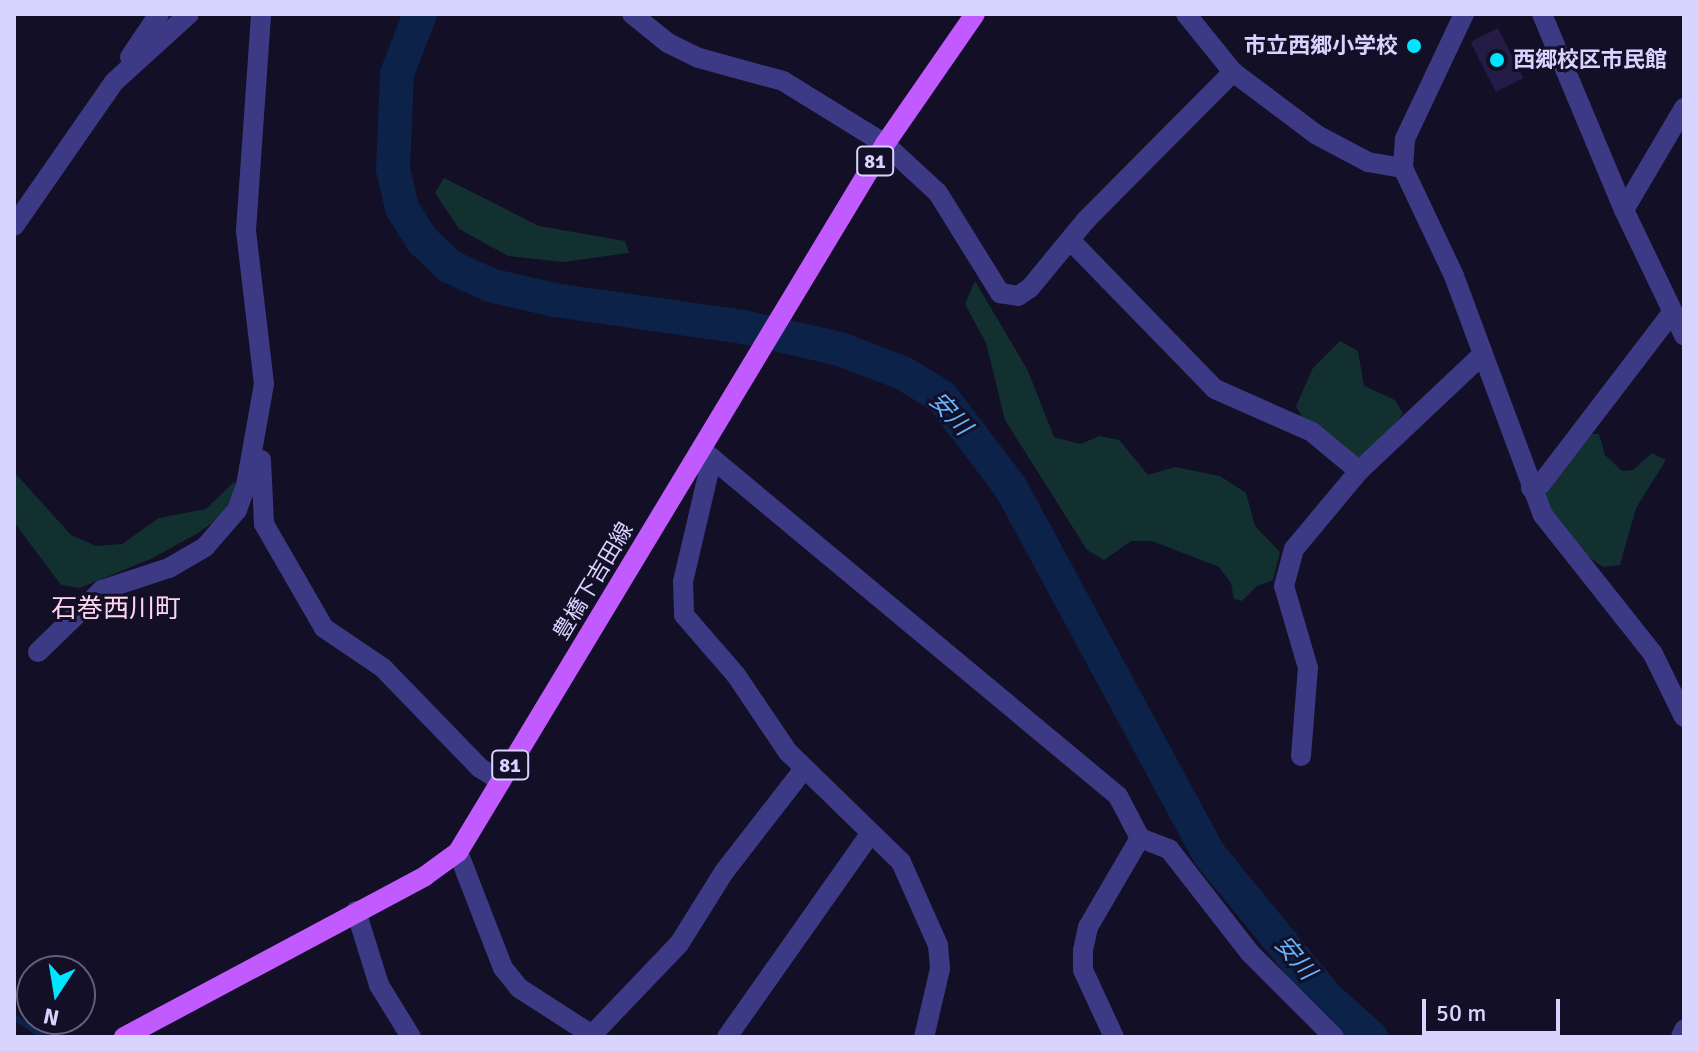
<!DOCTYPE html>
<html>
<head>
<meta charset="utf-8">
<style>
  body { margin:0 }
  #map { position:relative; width:1698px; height:1051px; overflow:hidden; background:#130f26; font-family:Signika,"Noto Sans JP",sans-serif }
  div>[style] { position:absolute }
  .green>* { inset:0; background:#12302f }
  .stream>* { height:6px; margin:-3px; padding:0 3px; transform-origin:3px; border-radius:3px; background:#0c2248 }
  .river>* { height:34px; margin:-17px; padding:0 17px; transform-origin:17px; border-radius:17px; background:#0c2248 }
  .building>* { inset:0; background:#241b47; transform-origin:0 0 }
  .minor>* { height:20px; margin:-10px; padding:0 10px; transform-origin:10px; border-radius:10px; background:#3d3a85 }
  .major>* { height:20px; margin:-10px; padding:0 10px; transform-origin:10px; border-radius:10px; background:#c25bff }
  .dots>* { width:22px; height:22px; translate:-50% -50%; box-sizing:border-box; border:4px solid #130f26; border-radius:50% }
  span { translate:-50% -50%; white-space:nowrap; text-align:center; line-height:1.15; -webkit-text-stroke:6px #130f26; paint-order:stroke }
  .shield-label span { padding:2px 6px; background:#130f26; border:2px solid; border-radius:6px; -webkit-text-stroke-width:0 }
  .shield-label { font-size:20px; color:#d9d4ff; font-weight:700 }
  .poi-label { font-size:22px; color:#d9d4ff; font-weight:700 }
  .right { translate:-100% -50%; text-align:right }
  .left { translate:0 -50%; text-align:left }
  .street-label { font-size:22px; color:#d9d4ff }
  .water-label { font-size:24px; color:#62b6ff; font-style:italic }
  .quarter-label { font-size:26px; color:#ffd6f0 }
  .frame { position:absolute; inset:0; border:16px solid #d9d4ff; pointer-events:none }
  .north { position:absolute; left:16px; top:955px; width:80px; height:80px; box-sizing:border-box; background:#130f26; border:2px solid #625e7d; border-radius:50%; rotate:192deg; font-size:22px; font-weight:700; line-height:32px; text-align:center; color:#d9d4ff }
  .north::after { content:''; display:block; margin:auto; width:28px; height:36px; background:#00e5ff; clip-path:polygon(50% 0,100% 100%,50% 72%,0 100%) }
  .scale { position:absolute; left:1422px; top:999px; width:138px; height:36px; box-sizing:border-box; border:4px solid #d9d4ff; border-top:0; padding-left:10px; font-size:24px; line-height:28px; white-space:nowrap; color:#d9d4ff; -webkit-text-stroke:6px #130f26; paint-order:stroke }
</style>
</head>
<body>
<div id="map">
  <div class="green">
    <div style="clip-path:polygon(444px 178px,539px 226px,625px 241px,629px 253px,563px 262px,508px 256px,459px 229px,435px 193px)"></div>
    <div style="clip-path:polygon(975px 281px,1028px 371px,1054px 437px,1080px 444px,1100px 436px,1119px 440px,1148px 475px,1175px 467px,1220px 476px,1246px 493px,1255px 526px,1280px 552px,1273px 580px,1257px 586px,1242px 601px,1234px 599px,1231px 583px,1219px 567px,1152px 541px,1131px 541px,1104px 560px,1087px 550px,1005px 420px,986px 343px,965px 304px)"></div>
    <div style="clip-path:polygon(1340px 341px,1358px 351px,1364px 386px,1395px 400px,1403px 414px,1365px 458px,1355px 459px,1305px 422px,1296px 406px,1313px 368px)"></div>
    <div style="clip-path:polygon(1589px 434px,1599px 434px,1605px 455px,1622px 471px,1633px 470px,1652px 453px,1666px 460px,1636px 508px,1620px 565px,1603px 567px,1589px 557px,1555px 519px,1543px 495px)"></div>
    <div style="clip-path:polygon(14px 472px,71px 535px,96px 546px,122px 544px,159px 518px,206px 509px,235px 481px,235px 492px,222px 516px,198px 533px,153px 558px,80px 588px,61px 585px,14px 522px)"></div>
  </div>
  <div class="stream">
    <div style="left:14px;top:1017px;width:37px;rotate:33deg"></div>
  </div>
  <div class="river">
    <div style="left:420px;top:14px;width:64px;rotate:111deg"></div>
    <div style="left:397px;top:74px;width:95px;rotate:92.4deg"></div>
    <div style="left:393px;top:169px;width:40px;rotate:77deg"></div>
    <div style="left:402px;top:208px;width:38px;rotate:58deg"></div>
    <div style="left:422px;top:240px;width:37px;rotate:44deg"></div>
    <div style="left:449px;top:266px;width:45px;rotate:24.9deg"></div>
    <div style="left:490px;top:285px;width:66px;rotate:13.2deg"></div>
    <div style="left:554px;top:300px;width:192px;rotate:8.1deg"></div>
    <div style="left:744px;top:327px;width:98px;rotate:12.9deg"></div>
    <div style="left:840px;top:349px;width:67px;rotate:20.9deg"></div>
    <div style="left:903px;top:373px;width:46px;rotate:31.6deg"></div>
    <div style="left:942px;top:397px;width:114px;rotate:52.8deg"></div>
    <div style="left:1011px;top:488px;width:416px;rotate:61.6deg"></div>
    <div style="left:1209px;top:854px;width:186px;rotate:50.7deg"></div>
    <div style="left:1327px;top:998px;width:59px;rotate:41.6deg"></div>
  </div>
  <div class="building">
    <div style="left:1498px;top:28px;width:56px;height:31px;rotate:63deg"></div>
  </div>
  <div class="minor">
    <div style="left:632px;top:14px;width:46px;rotate:38.9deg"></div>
    <div style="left:668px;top:43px;width:34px;rotate:26deg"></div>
    <div style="left:699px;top:58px;width:87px;rotate:15.3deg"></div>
    <div style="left:783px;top:81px;width:120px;rotate:31.7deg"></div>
    <div style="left:885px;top:144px;width:72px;rotate:42.8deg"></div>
    <div style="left:938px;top:193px;width:118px;rotate:58.2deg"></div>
    <div style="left:1000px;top:293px;width:18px;rotate:9deg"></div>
    <div style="left:1018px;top:296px;width:14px;rotate:-34deg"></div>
    <div style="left:1030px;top:288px;width:88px;rotate:-50.5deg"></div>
    <div style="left:1086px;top:220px;width:209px;rotate:-45.2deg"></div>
    <div style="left:1186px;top:14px;width:75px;rotate:51deg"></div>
    <div style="left:1233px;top:72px;width:105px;rotate:36.9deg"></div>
    <div style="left:1317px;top:135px;width:58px;rotate:27.9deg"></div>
    <div style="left:1368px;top:162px;width:36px;rotate:10deg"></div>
    <div style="left:1464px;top:14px;width:138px;rotate:115.3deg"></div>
    <div style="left:1405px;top:139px;width:29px;rotate:94deg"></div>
    <div style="left:1403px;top:168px;width:119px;rotate:64.7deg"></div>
    <div style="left:1454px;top:276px;width:255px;rotate:69.6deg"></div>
    <div style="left:1543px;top:515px;width:177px;rotate:51.6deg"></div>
    <div style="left:1653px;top:654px;width:70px;rotate:63.8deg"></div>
    <div style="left:1542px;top:14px;width:212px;rotate:67.3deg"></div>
    <div style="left:130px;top:57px;width:52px;rotate:-56deg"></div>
    <div style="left:1684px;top:108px;width:118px;rotate:120.5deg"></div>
    <div style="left:1624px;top:210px;width:139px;rotate:64.4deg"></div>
    <div style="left:14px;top:226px;width:175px;rotate:-55.2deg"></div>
    <div style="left:114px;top:82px;width:101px;rotate:-42.2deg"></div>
    <div style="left:1070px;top:240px;width:208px;rotate:45.8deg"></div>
    <div style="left:1215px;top:389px;width:106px;rotate:23.9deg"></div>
    <div style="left:1312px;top:432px;width:61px;rotate:39.7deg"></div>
    <div style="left:702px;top:450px;width:541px;rotate:39.75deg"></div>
    <div style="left:1118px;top:796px;width:47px;rotate:62.4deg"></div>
    <div style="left:1140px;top:838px;width:103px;rotate:120.3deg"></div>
    <div style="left:1088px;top:927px;width:24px;rotate:102deg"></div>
    <div style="left:1083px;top:950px;width:20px;rotate:90deg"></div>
    <div style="left:1083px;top:970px;width:74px;rotate:65.2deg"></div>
    <div style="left:712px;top:458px;width:127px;rotate:103.2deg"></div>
    <div style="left:683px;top:582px;width:33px;rotate:88deg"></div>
    <div style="left:684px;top:615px;width:79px;rotate:49.1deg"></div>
    <div style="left:736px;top:675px;width:93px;rotate:56deg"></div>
    <div style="left:788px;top:752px;width:158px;rotate:44.2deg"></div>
    <div style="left:901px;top:862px;width:91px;rotate:66deg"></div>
    <div style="left:938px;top:945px;width:24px;rotate:85deg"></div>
    <div style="left:940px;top:969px;width:70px;rotate:103.2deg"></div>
    <div style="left:261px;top:460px;width:64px;rotate:87.3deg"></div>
    <div style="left:264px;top:524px;width:120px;rotate:60deg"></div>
    <div style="left:324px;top:628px;width:71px;rotate:34.1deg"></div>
    <div style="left:383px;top:668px;width:139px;rotate:45.9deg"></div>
    <div style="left:480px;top:768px;width:25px;rotate:32deg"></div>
    <div style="left:1531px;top:488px;width:11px;rotate:-22deg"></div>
    <div style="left:1541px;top:484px;width:214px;rotate:-52.6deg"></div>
    <div style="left:38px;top:652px;width:89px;rotate:-44.1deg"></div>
    <div style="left:102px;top:590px;width:71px;rotate:-18.2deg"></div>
    <div style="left:169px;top:568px;width:42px;rotate:-30.3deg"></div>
    <div style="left:205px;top:547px;width:49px;rotate:-49.1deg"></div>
    <div style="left:237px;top:510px;width:27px;rotate:-70deg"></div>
    <div style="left:246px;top:485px;width:103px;rotate:-79.9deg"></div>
    <div style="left:264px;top:384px;width:155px;rotate:-96.7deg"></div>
    <div style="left:246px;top:230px;width:217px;rotate:-86deg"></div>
    <div style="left:1301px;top:756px;width:88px;rotate:-85.5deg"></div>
    <div style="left:1308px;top:668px;width:85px;rotate:-106.3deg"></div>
    <div style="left:1284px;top:586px;width:38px;rotate:-75deg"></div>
    <div style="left:1294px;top:549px;width:102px;rotate:-50.2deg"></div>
    <div style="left:1359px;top:471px;width:169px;rotate:-43.3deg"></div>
    <div style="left:1140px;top:838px;width:31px;rotate:21deg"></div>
    <div style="left:1169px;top:849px;width:132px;rotate:52.1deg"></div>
    <div style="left:1250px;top:953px;width:119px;rotate:45deg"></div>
    <div style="left:458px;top:852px;width:124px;rotate:68.8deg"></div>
    <div style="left:503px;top:968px;width:26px;rotate:51deg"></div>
    <div style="left:519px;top:988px;width:90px;rotate:32.8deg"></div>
    <div style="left:356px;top:911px;width:77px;rotate:72.7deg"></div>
    <div style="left:379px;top:985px;width:61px;rotate:58.4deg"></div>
    <div style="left:590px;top:1037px;width:129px;rotate:-46.3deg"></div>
    <div style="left:679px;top:944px;width:85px;rotate:-58deg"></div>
    <div style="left:724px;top:872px;width:129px;rotate:-52.2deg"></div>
    <div style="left:727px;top:1037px;width:248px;rotate:-54.8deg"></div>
    <div style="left:1681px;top:1037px;width:8px;rotate:-67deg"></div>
  </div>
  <div class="major">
    <div style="left:124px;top:1037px;width:341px;rotate:-28.1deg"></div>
    <div style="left:425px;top:876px;width:41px;rotate:-36deg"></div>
    <div style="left:458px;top:852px;width:827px;rotate:-58.91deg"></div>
    <div style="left:885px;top:144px;width:158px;rotate:-55.3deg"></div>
  </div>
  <div class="dots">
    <div style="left:1414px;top:46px;background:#00e5ff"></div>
    <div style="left:1497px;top:60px;background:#00e5ff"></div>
  </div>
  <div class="shield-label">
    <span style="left:875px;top:161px">81</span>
    <span style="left:510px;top:765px">81</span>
  </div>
  <div class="poi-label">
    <span class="right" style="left:1398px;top:46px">市立西郷小学校</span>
    <span class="left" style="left:1513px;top:60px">西郷校区市民館</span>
  </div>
  <div class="street-label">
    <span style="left:593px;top:581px;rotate:-59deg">豊橋下吉田線</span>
  </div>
  <div class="water-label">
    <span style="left:950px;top:414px;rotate:47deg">安川</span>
    <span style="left:1295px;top:958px;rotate:50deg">安川</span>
  </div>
  <div class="quarter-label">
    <span style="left:116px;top:610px">石巻西川町</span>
  </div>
  <div class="frame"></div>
  <div class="north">N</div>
  <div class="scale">50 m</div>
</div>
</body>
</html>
